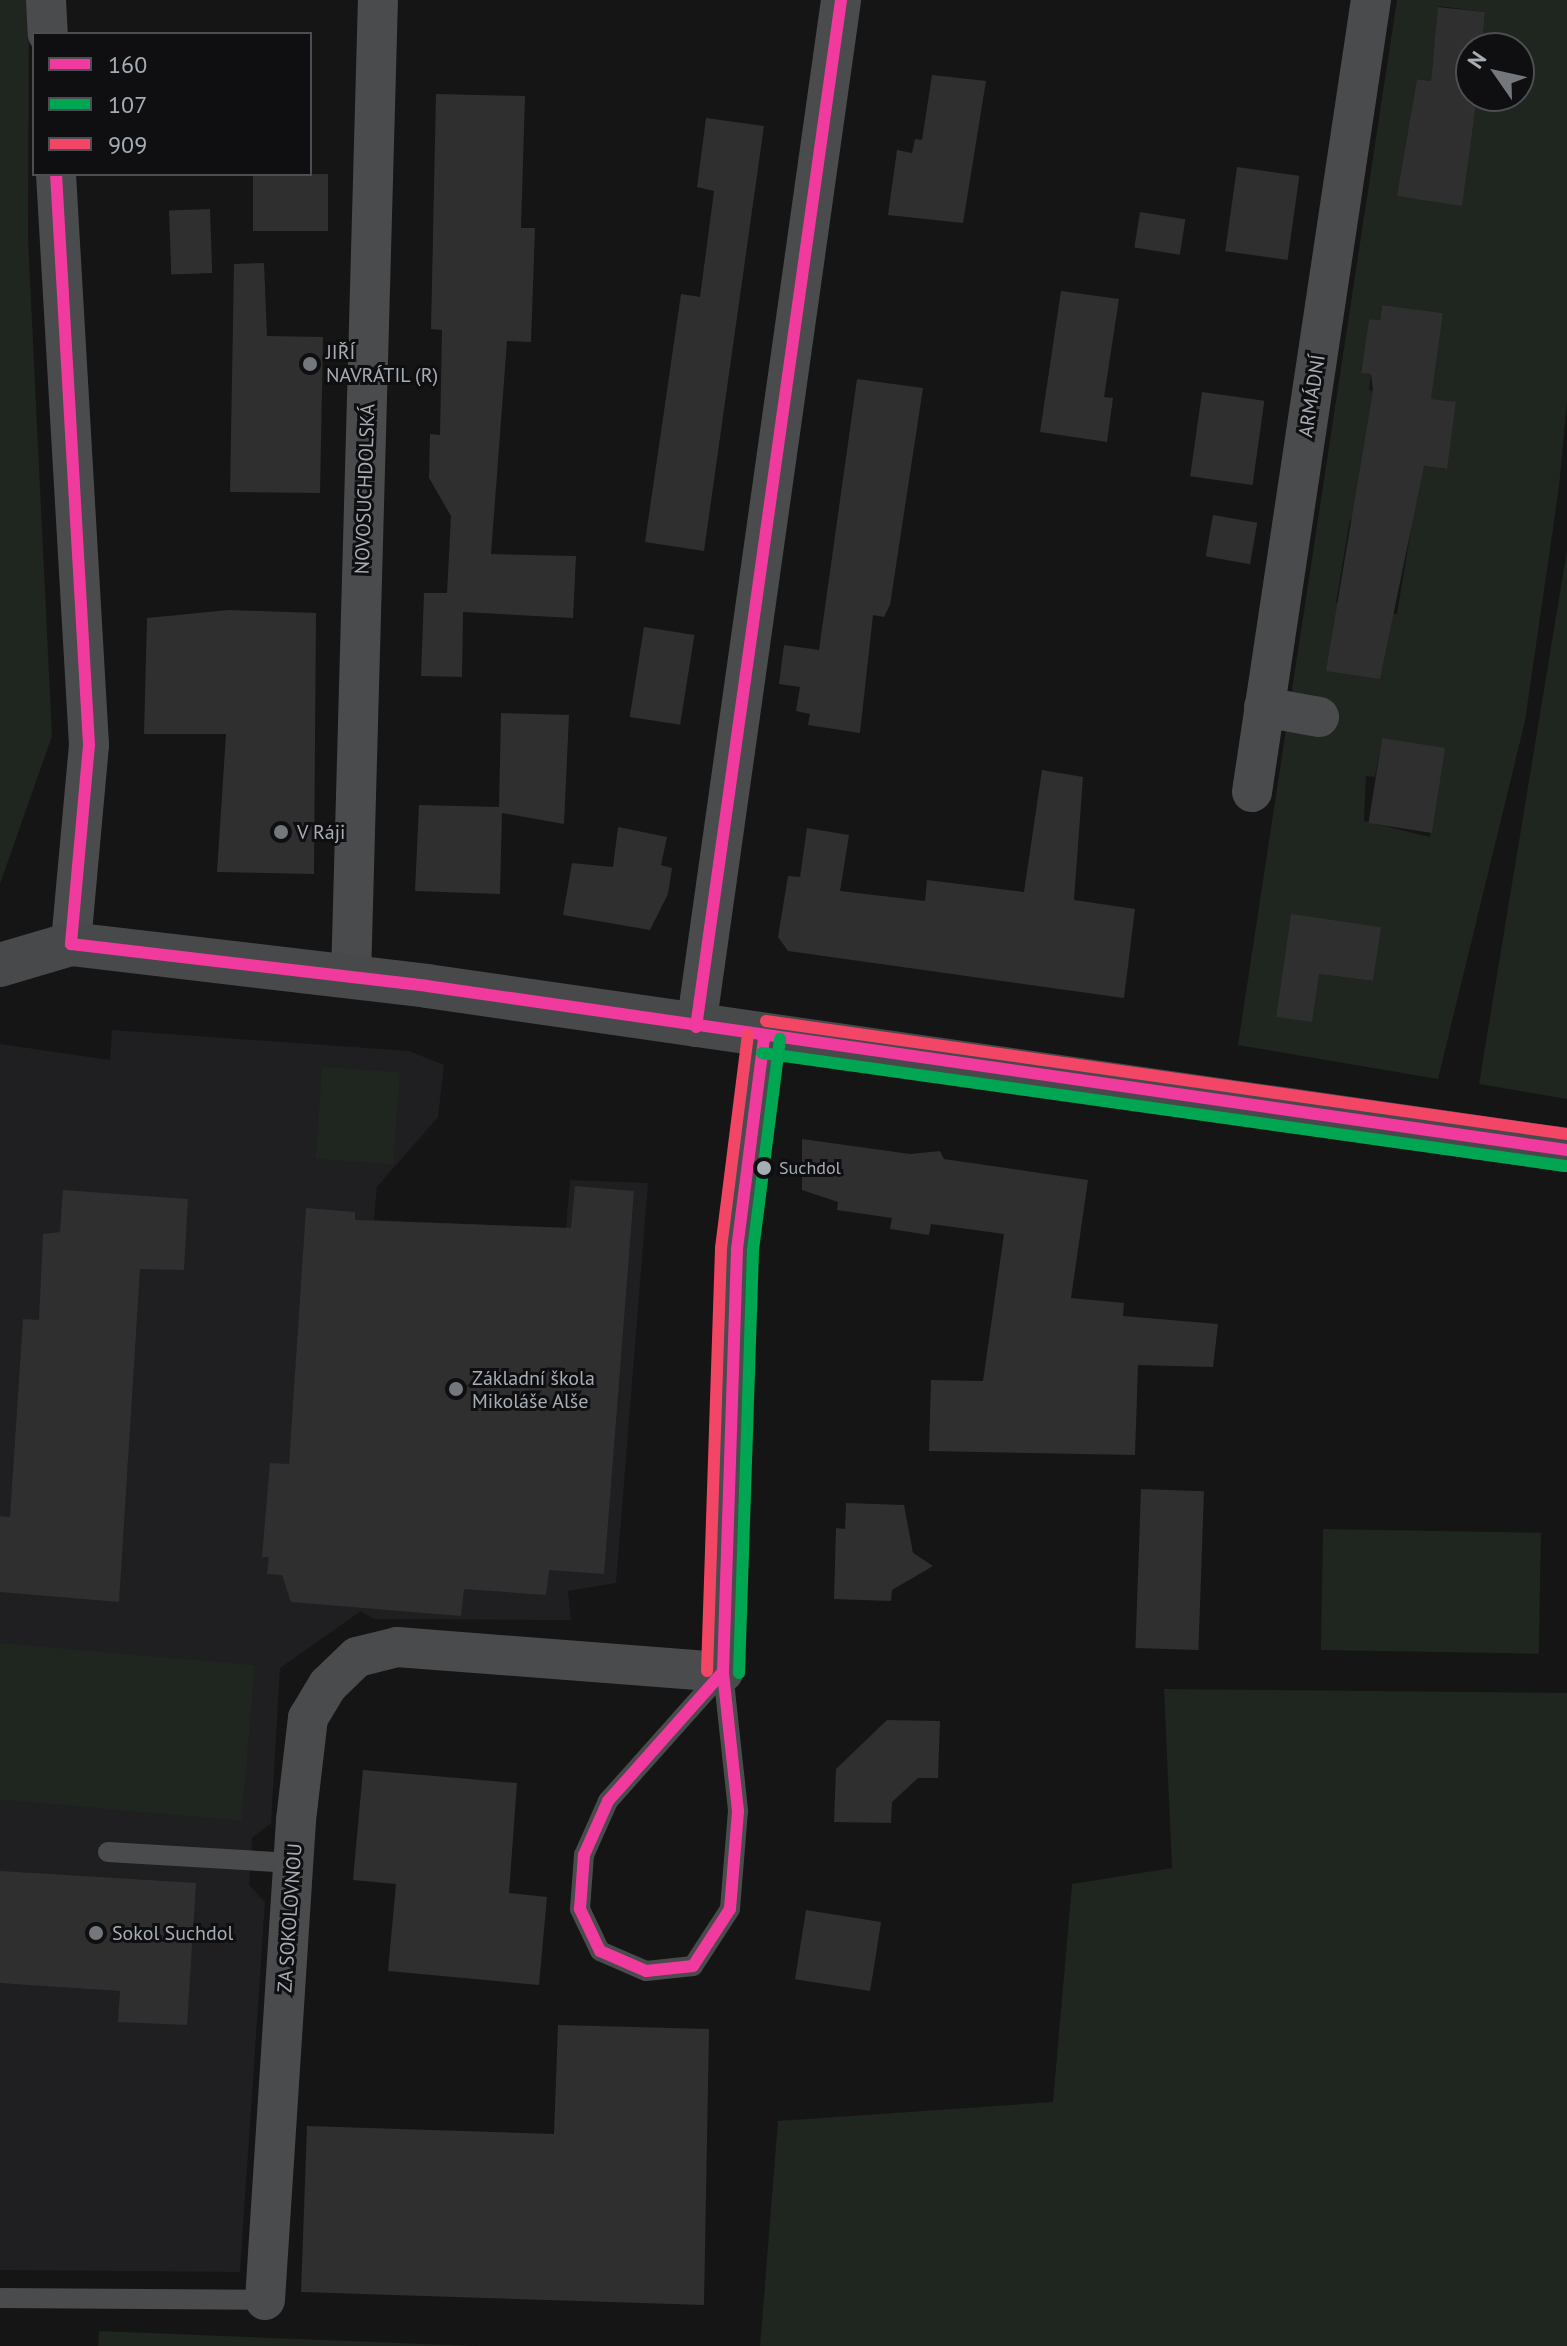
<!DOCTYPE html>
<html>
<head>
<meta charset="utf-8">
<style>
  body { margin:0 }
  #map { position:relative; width:1567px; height:2346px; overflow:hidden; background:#151515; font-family:"PT Sans",sans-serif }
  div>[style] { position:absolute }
  .built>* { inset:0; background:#1f1f21 }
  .green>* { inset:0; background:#1f251f; transform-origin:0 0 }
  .building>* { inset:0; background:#2f2f30; transform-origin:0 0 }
  .lane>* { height:20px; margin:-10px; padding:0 10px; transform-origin:10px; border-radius:10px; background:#494b4d }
  .street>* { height:40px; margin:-20px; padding:0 20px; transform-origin:20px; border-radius:20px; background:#494b4d }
  .secondary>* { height:44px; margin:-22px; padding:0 22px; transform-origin:22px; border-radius:22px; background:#48494b }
  .bus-1>* { height:12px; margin:-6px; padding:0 6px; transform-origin:6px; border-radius:6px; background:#f13a9d }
  .bus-2>* { height:12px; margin:-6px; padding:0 6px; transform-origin:6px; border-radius:6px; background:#00a651 }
  .bus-3>* { height:12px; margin:-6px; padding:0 6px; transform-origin:6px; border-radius:6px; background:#f34667 }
  .dots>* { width:22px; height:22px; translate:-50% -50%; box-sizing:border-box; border:4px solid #0f0f11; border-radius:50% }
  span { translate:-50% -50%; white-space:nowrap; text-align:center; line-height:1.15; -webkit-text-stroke:6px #0f0f11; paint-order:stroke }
  .bus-label { font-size:18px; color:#a7adb5 }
  .left { translate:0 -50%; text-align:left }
  .poi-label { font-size:20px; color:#a7adb5 }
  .street-label { font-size:20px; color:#a7adb5 }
  .legend { position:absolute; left:32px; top:32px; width:280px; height:144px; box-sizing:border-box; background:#0f0f11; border:2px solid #4c4e53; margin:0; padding:10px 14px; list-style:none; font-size:24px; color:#a7adb5 }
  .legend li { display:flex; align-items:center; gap:16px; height:40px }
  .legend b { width:40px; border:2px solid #4c4e53 }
  .north { position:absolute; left:1455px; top:32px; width:80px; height:80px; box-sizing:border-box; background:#0f0f11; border:2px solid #4c4e53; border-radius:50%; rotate:304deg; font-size:22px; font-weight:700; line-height:32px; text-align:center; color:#a7adb5 }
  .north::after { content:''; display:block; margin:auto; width:28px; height:36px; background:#74787d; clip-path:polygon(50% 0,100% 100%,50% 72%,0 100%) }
</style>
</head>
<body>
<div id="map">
  <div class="built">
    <div style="clip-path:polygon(112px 1030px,409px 1051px,444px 1065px,438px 1117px,377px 1187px,374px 1220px,566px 1228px,570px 1180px,648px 1183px,616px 1583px,568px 1591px,571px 1620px,374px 1619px,361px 1611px,280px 1668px,271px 1823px,252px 1838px,249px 1885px,265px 1902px,240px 2272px,0 2270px,0 1044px,110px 1060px)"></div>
  </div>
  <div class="green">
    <div style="clip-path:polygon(0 0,29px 0,28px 238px,52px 736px,0 884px)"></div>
    <div style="clip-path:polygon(evenodd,1397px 0,1567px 0,1567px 401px,1559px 487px,1525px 721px,1438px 1079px,1238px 1045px,1397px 0,1439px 6px,1485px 12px,1482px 48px,1519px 48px,1519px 96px,1477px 96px,1410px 122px,1417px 79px,1471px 87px,1432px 69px,1439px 6px,1397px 0,1382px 305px,1443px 313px,1429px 399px,1456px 403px,1446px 469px,1423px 466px,1399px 394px,1369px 390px,1371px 374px,1361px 372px,1369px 319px,1380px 320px,1382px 305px,1397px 0,1350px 519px,1411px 529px,1397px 614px,1336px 603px,1350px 519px,1397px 0,1382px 739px,1445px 749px,1430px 837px,1364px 821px,1366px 776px,1375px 777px,1382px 739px,1397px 0,1291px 915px,1380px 927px,1373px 981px,1319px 974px,1276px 1017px,1291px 915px)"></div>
    <div style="clip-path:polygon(1567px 550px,1567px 1099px,1479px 1084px)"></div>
    <div style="left:322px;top:1067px;width:78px;height:92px;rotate:4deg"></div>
    <div style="left:1323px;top:1529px;width:218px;height:121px;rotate:1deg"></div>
    <div style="left:0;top:1643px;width:256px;height:156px;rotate:5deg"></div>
    <div style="clip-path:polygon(1164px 1689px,1567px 1693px,1567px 2346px,760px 2346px,778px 2121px,1053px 2102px,1072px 1884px,1172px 1868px)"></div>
    <div style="clip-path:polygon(99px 2331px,476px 2346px,98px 2346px)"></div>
  </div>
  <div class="building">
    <div style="clip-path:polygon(1438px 7px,1485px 12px,1482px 48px,1471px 48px,1471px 96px,1477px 96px,1462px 206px,1397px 196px,1417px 79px,1431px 81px)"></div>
    <div style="clip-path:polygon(932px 75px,986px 81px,963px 223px,888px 215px,897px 150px,912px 153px,915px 139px,922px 140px)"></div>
    <div style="clip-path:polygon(436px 94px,525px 96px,521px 228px,535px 228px,531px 342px,507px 341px,491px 554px,576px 556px,573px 618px,463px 612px,462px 677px,421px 676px,424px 593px,447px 593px,451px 516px,429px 478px,430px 434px,440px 435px,442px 330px,431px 329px)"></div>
    <div style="clip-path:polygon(706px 118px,764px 126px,704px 551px,645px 542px,681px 294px,700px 297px,714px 191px,697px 187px)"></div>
    <div style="left:1237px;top:167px;width:63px;height:85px;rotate:8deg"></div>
    <div style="left:253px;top:174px;width:75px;height:57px"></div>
    <div style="left:210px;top:209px;width:64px;height:41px;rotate:88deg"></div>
    <div style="left:1140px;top:212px;width:46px;height:36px;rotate:9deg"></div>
    <div style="clip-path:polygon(264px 263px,267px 336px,323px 337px,320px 493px,230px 492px,234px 264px)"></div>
    <div style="clip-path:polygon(1061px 291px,1119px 299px,1104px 397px,1113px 398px,1107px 442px,1040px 432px)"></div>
    <div style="clip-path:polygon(1382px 305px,1443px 313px,1431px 399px,1456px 402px,1447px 469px,1424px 466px,1380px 679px,1326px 671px,1373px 391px,1371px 374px,1361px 373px,1365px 345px,1369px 319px,1380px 320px)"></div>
    <div style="clip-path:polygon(857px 379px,923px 388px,890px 605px,884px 617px,873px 615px,860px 733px,808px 725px,810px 714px,796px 711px,800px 687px,779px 684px,784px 645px,819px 650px)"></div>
    <div style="left:1202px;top:392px;width:63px;height:85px;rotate:8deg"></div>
    <div style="left:1213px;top:515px;width:45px;height:42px;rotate:10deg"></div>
    <div style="clip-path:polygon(229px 610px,316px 613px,314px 874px,217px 872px,226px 734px,144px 734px,147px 618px)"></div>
    <div style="left:644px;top:627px;width:51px;height:91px;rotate:9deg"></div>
    <div style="clip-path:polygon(501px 713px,569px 715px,564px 824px,502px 813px,500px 894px,415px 891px,419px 805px,499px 807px)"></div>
    <div style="left:1382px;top:738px;width:64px;height:86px;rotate:9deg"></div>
    <div style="clip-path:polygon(1042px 770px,1083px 777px,1074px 900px,1135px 909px,1124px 998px,788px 951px,778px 937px,788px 876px,800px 877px,807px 828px,849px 835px,840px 891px,925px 901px,927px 880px,1024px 892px)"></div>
    <div style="clip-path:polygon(618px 827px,667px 837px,661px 865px,672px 868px,668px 894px,650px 930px,563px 915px,572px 863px,613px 867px)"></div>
    <div style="clip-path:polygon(1291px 914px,1381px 927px,1373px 981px,1319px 974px,1312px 1022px,1276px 1017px)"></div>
    <div style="clip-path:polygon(802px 1139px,910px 1154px,940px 1151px,944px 1159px,1088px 1180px,1071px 1298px,1124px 1303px,1123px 1316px,1218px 1324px,1213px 1367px,1138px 1365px,1135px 1455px,929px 1451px,931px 1380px,983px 1381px,1004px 1234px,931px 1224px,929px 1235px,890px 1229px,892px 1218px,837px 1210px,838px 1202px,802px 1190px)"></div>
    <div style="clip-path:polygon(575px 1186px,634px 1191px,604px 1574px,549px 1570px,546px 1595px,464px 1589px,461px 1616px,291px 1602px,282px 1575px,267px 1574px,269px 1557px,262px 1557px,270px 1463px,289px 1464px,306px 1208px,355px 1212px,355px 1220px,571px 1228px)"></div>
    <div style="clip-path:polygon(63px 1190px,188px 1199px,184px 1270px,140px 1269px,119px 1602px,0 1592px,0 1516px,10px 1517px,23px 1319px,39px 1320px,43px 1234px,60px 1232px)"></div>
    <div style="left:1141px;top:1489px;width:63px;height:159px;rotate:2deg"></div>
    <div style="clip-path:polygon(846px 1503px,904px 1505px,913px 1553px,933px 1566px,892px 1590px,891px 1601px,834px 1599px,836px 1528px,845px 1529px)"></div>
    <div style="clip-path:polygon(887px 1720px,940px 1721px,938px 1778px,918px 1778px,892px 1802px,891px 1823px,834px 1822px,836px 1769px)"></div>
    <div style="clip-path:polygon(363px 1770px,517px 1783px,509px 1893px,547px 1897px,539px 1985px,388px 1971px,396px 1884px,353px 1880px)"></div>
    <div style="clip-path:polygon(0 1871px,196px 1883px,187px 2025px,118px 2022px,120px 1991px,0 1983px)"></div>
    <div style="left:806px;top:1910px;width:76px;height:70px;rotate:9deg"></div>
    <div style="clip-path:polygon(558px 2025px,709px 2029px,704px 2305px,301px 2292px,307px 2126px,554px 2134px)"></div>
  </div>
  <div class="lane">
    <div style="left:723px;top:1672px;width:140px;rotate:83.8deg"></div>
    <div style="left:738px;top:1811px;width:98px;rotate:94.7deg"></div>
    <div style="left:730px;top:1909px;width:68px;rotate:123deg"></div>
    <div style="left:693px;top:1966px;width:47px;rotate:173.9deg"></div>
    <div style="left:646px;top:1971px;width:50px;rotate:-156.5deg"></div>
    <div style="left:600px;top:1951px;width:47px;rotate:-115.5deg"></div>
    <div style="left:580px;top:1909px;width:54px;rotate:-85.8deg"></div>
    <div style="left:584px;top:1855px;width:59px;rotate:-66deg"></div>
    <div style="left:608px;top:1801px;width:173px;rotate:-48.3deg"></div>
    <div style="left:108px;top:1852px;width:185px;rotate:3.4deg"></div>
    <div style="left:0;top:2298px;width:265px;rotate:0.4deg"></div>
  </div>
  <div class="street">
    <div style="left:46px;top:0;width:34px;rotate:87deg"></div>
    <div style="left:56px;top:174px;width:572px;rotate:86.69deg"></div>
    <div style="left:89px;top:745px;width:200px;rotate:95.2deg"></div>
    <div style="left:1264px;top:707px;width:56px;rotate:10.3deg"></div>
    <div style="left:1252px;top:792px;width:801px;rotate:-81.46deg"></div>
    <div style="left:351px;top:977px;width:977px;rotate:-88.42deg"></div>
    <div style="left:696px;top:1027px;width:1037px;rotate:-81.96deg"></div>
    <div style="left:265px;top:2300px;width:481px;rotate:-86.3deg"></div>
    <div style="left:296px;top:1820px;width:103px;rotate:-83.3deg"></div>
    <div style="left:308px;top:1718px;width:39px;rotate:-59deg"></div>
    <div style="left:328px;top:1685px;width:40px;rotate:-44deg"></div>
    <div style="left:357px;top:1657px;width:41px;rotate:-14deg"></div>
    <div style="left:397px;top:1647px;width:327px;rotate:4.4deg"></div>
    <div style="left:723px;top:1672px;width:423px;rotate:-88.1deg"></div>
    <div style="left:737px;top:1249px;width:214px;rotate:-82.7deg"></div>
  </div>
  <div class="secondary">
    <div style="left:0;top:965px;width:74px;rotate:-16.5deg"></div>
    <div style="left:71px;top:944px;width:358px;rotate:6.7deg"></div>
    <div style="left:427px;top:986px;width:1152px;rotate:8.19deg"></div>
  </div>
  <div class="bus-1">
    <div style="left:56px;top:174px;width:572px;rotate:86.69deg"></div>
    <div style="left:89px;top:745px;width:200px;rotate:95.2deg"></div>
    <div style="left:71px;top:944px;width:358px;rotate:6.7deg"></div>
    <div style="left:427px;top:986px;width:1152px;rotate:8.19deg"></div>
    <div style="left:696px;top:1027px;width:1037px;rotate:-81.96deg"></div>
    <div style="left:693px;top:1966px;width:68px;rotate:-57deg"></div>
    <div style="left:730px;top:1909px;width:98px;rotate:-85.3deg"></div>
    <div style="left:738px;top:1811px;width:140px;rotate:-96.2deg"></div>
    <div style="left:723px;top:1672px;width:423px;rotate:-88.1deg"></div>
    <div style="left:737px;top:1249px;width:214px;rotate:-82.7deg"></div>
    <div style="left:693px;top:1966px;width:47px;rotate:173.9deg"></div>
    <div style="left:646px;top:1971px;width:50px;rotate:-156.5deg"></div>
    <div style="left:600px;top:1951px;width:47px;rotate:-115.5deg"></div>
    <div style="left:580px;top:1909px;width:54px;rotate:-85.8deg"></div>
    <div style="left:584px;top:1855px;width:59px;rotate:-66deg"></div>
    <div style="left:608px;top:1801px;width:173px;rotate:-48.3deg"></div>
  </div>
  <div class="bus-2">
    <div style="left:762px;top:1053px;width:811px;rotate:8.01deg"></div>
    <div style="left:739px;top:1673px;width:423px;rotate:-88.1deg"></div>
    <div style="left:753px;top:1250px;width:213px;rotate:-82.7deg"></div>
  </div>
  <div class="bus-3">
    <div style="left:766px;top:1021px;width:809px;rotate:8.03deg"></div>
    <div style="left:707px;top:1671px;width:423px;rotate:-88.1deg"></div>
    <div style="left:721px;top:1248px;width:215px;rotate:-82.8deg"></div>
  </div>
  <div class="dots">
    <div style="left:310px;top:364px;background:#74787d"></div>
    <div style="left:281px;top:832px;background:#74787d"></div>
    <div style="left:764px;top:1168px;background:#a7adb5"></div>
    <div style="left:456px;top:1389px;background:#74787d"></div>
    <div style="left:96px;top:1933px;background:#74787d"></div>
  </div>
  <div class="bus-label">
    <span class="left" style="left:779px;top:1168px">Suchdol</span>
  </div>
  <div class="poi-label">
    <span class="left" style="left:326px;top:364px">JIŘÍ<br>NAVRÁTIL (R)</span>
    <span class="left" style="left:297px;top:832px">V Ráji</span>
    <span class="left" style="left:472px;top:1390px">Základní škola<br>Mikoláše Alše</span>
    <span class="left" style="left:112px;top:1933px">Sokol Suchdol</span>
  </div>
  <div class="street-label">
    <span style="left:1312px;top:396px;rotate:-81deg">ARMÁDNÍ</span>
    <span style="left:365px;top:489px;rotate:-88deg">NOVOSUCHDOLSKÁ</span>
    <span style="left:290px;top:1918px;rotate:-86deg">ZA SOKOLOVNOU</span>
  </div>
  <ul class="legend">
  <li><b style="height:10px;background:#f13a9d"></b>160</li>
  <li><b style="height:10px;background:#00a651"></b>107</li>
  <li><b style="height:10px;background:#f34667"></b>909</li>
  </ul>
  <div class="north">N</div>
</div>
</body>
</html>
